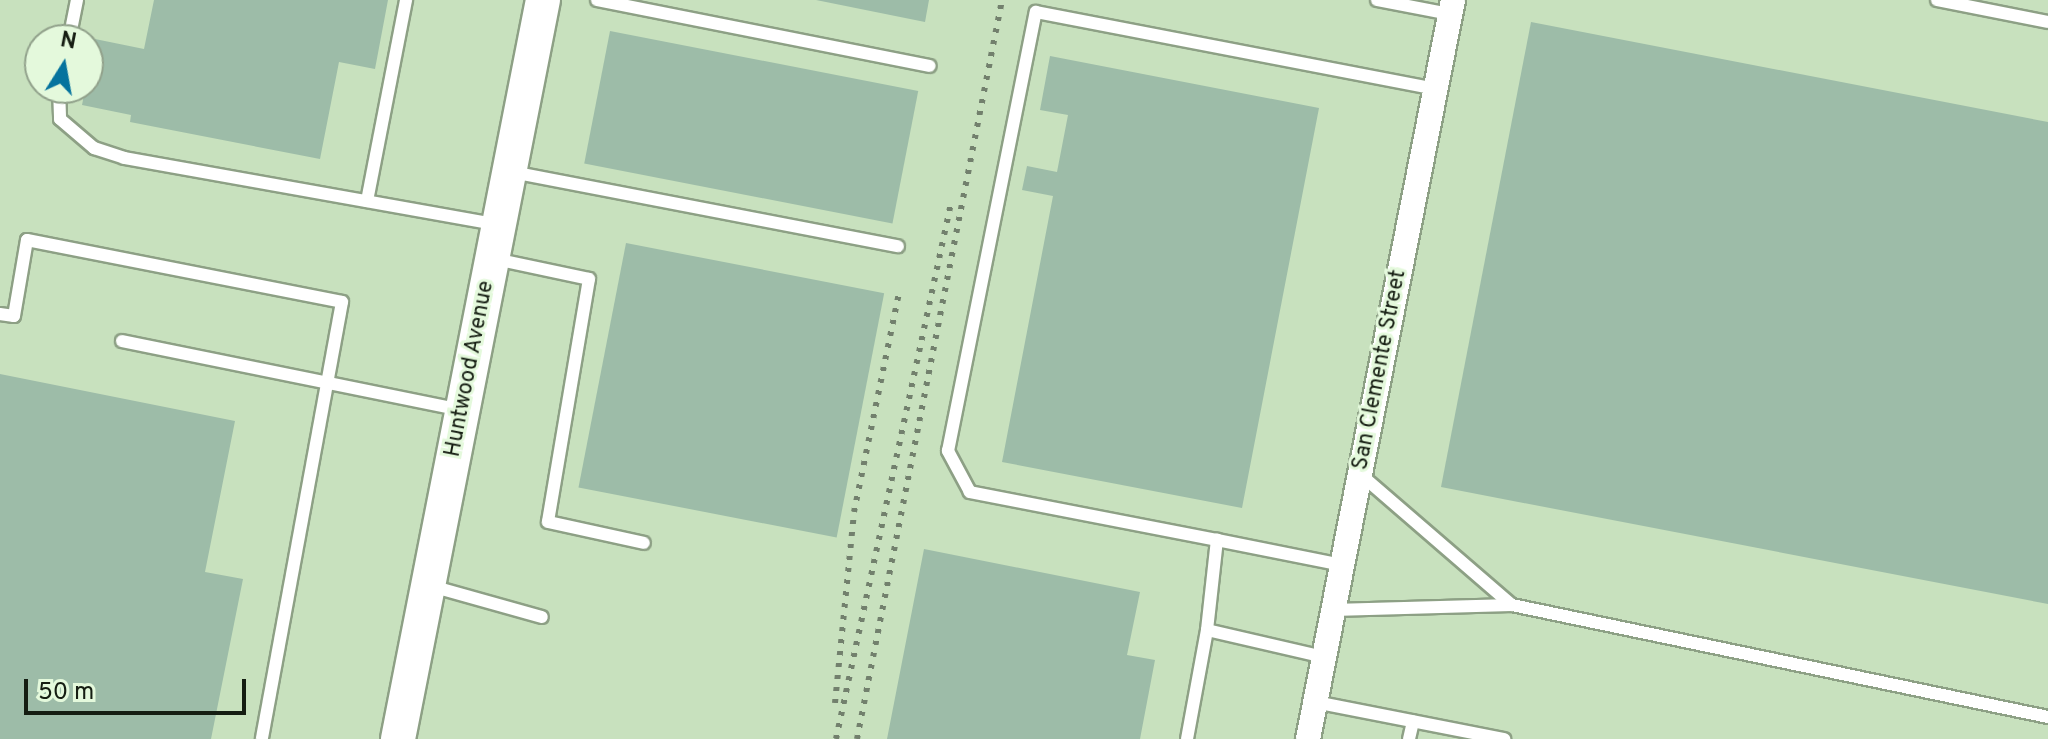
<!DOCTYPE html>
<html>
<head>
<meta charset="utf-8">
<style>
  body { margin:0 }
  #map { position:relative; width:2048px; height:739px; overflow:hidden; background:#d7eccf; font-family:Overpass,sans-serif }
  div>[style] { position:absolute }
  .built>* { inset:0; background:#c8e1be }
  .building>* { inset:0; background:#9dbca8; transform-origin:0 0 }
  .roads { filter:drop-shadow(2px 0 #8da085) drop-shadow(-2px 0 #8da085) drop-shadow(0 2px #8da085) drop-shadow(0 -2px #8da085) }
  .lane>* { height:12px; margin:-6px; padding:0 6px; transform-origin:6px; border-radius:6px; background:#fff }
  .street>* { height:24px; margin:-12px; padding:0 12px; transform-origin:12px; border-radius:12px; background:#fff }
  .secondary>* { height:34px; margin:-17px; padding:0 17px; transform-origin:17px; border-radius:17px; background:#fff }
  .rail>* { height:6px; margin-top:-3px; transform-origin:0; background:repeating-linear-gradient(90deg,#72806d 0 4px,transparent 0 12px) }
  span { translate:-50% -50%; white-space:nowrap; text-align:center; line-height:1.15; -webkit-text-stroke:6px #e4f9dc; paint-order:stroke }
  .street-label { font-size:22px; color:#151d12 }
  .north { position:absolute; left:24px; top:24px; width:80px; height:80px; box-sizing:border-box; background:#e4f9dc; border:2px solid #91a18b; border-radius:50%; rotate:11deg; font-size:22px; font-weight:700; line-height:32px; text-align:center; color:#151d12 }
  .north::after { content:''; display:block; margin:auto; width:28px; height:36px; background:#05739e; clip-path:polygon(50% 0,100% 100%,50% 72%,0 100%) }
  .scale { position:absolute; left:24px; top:679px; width:222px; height:36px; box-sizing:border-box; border:4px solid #151d12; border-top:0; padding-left:10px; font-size:24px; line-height:28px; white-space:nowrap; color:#151d12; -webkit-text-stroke:6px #e4f9dc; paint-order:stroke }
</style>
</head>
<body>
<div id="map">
  <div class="built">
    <div style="clip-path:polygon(evenodd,0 0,2048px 0,2048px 739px,0 739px,0 0,40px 40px,88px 40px,88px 88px,40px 88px,40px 40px)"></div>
  </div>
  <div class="building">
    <div style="clip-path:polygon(154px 0,388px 0,375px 69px,339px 62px,320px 159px,130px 122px,131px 115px,82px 105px,95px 39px,144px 49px)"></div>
    <div style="clip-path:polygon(816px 0,929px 0,925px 22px)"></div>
    <div style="clip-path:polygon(1531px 22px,2048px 122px,2048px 604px,1441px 487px)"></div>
    <div style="left:610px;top:31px;width:314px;height:135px;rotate:11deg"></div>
    <div style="clip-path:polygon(1050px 56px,1319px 108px,1242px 508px,1002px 462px,1053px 196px,1022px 190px,1027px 166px,1057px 172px,1068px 115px,1040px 110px)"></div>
    <div style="left:626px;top:243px;width:263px;height:249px;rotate:11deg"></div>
    <div style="clip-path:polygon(0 374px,235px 421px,205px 572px,243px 579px,211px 739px,0 739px)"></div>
    <div style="clip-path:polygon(924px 549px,1140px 592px,1127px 655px,1155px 660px,1140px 739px,887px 739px)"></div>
  </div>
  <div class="roads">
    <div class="lane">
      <div style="left:597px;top:0;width:339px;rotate:11.2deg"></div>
      <div style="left:1377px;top:0;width:74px;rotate:10.9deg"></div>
      <div style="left:1937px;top:0;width:113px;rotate:11.2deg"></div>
      <div style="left:69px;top:40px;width:41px;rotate:-78.7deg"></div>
      <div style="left:59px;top:88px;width:31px;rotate:88deg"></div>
      <div style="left:60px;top:119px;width:45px;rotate:40.5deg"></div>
      <div style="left:94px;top:148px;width:32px;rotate:18deg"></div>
      <div style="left:124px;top:158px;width:378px;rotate:10.1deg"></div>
      <div style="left:512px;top:172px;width:393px;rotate:10.9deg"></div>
      <div style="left:367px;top:201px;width:205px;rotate:-79deg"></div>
      <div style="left:495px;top:259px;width:96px;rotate:12deg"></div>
      <div style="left:589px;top:279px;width:246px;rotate:99.6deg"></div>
      <div style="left:548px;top:522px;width:98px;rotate:12.3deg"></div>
      <div style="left:0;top:314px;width:14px;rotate:8deg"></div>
      <div style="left:14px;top:316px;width:77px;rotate:-80.3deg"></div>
      <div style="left:27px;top:240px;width:321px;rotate:11.1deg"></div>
      <div style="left:342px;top:302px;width:444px;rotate:100.4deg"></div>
      <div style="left:122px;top:341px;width:345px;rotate:11.5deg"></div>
      <div style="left:1360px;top:474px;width:201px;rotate:40.8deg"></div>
      <div style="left:1217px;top:540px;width:127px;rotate:11.3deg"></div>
      <div style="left:431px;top:586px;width:115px;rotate:15.6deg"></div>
      <div style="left:1333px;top:610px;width:179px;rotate:-1.6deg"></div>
      <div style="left:1512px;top:605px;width:548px;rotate:11.8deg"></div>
      <div style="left:1207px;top:630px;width:91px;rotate:-83.7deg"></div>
      <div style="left:1217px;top:540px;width:252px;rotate:-169deg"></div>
      <div style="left:970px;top:492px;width:47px;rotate:-118.2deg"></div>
      <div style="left:948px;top:451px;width:448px;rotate:-78.7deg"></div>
      <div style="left:1036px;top:12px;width:406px;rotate:10.9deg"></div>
      <div style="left:1315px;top:702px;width:193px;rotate:11.1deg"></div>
      <div style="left:1187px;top:739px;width:111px;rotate:-79.6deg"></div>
      <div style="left:1207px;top:630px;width:120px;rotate:13deg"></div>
      <div style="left:1409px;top:739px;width:18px;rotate:-77deg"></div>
    </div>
    <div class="street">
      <div style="left:1308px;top:739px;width:753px;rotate:-78.9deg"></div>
    </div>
    <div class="secondary">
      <div style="left:398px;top:739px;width:753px;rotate:-78.9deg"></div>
    </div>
  </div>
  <div class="rail">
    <div style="left:835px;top:703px;width:192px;rotate:-84.3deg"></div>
    <div style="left:854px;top:512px;width:225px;rotate:-78.4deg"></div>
    <div style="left:836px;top:739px;width:548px;rotate:-77.89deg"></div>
    <div style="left:857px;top:739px;width:753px;rotate:-78.9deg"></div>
  </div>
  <div class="street-label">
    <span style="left:470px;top:369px;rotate:-79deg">Huntwood Avenue</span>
    <span style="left:1380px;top:370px;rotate:-79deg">San Clemente Street</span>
  </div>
  <div class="north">N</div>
  <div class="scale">50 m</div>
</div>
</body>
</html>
